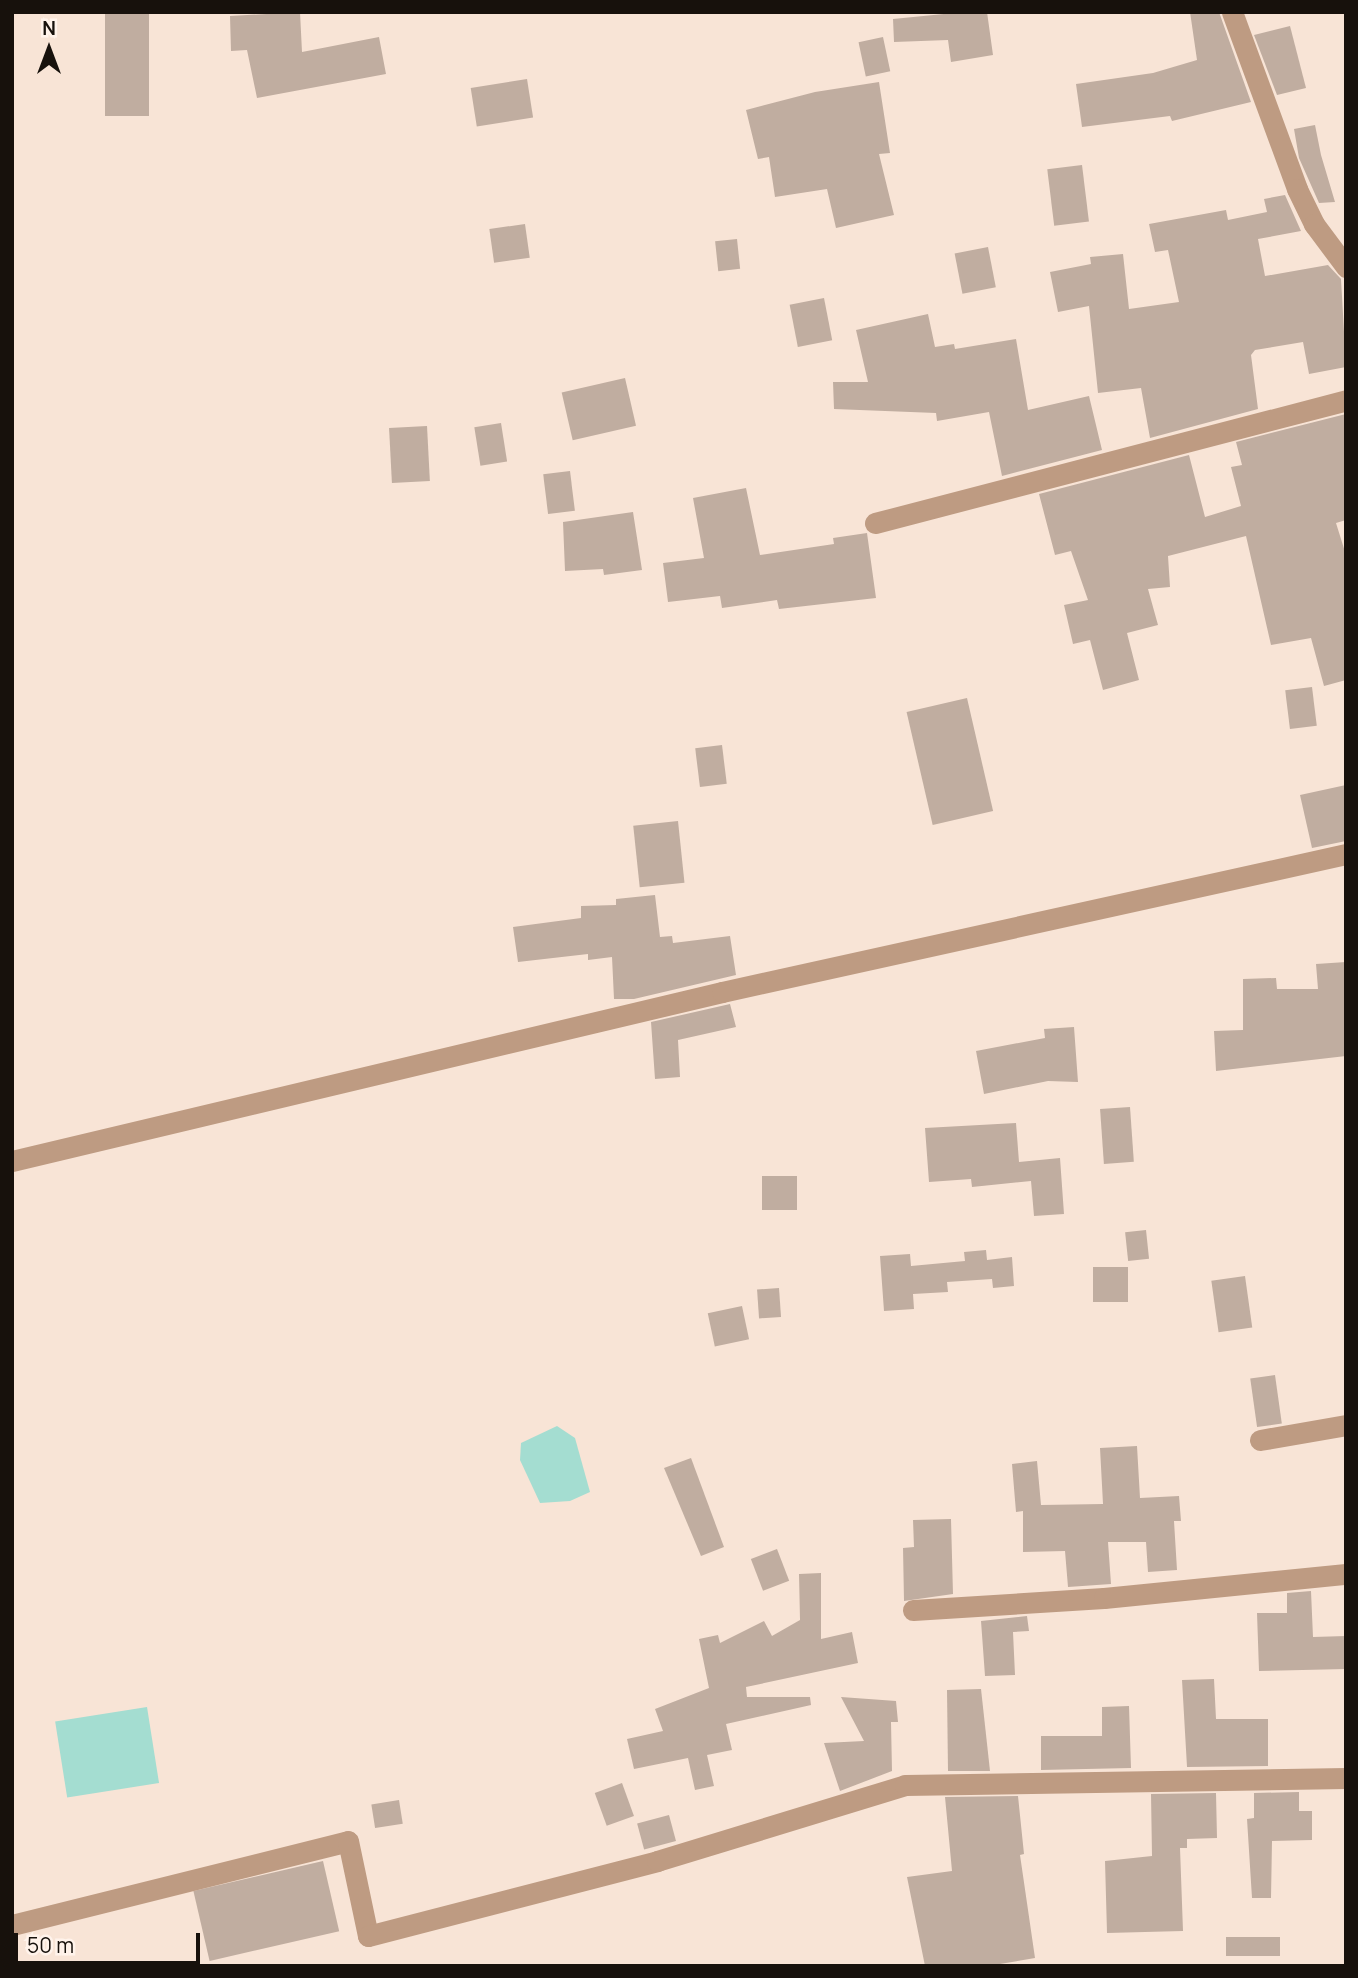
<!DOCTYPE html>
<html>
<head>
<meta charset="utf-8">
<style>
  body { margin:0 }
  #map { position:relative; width:1358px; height:1978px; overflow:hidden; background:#f8e4d6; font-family:Manrope,sans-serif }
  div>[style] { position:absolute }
  .water>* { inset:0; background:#a4ddd1; transform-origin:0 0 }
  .building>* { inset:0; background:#c0ada0; transform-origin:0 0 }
  .minor>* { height:21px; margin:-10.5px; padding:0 10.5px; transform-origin:10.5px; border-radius:10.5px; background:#be9b82 }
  span { translate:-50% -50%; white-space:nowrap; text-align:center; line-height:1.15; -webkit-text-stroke:5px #fff3eb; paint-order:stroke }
  .frame { position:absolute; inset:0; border:14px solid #17110c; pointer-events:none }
  .north { position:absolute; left:14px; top:14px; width:70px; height:70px; -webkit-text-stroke:5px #fff3eb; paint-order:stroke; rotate:0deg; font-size:19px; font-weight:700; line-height:28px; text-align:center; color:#17110c }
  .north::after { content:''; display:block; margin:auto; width:24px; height:32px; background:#17110c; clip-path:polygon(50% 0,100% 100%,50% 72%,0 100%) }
  .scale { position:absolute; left:14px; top:1933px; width:186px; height:32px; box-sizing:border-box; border:4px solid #17110c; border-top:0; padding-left:9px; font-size:21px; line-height:24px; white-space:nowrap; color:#17110c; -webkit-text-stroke:5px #fff3eb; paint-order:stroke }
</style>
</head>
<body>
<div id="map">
  <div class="water">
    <div style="clip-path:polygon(557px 1426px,575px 1438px,590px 1492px,570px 1501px,540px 1503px,520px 1460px,521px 1443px)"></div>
    <div style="left:147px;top:1707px;width:77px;height:93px;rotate:81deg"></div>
  </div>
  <div class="building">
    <div style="left:105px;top:12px;width:44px;height:104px"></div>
    <div style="clip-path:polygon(300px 12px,302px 52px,379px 37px,386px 74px,257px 98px,247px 50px,231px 51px,230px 16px)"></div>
    <div style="clip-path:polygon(964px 12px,987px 12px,993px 55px,951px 62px,948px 40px,894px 42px,893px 19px)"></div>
    <div style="clip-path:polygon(1190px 12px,1219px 12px,1251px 102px,1172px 121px,1170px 116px,1082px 127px,1076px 84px,1153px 73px,1197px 60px)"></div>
    <div style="clip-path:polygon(1290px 26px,1306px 88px,1277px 95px,1254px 35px)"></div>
    <div style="left:883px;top:37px;width:35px;height:25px;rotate:78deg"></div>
    <div style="left:527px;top:79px;width:39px;height:57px;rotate:81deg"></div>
    <div style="clip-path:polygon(879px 82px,890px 153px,879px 154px,894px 215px,836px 228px,827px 189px,775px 197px,769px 157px,758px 159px,746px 110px,815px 92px)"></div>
    <div style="clip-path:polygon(1315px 125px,1321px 155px,1335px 202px,1319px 203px,1299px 158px,1294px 129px)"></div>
    <div style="left:1082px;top:165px;width:57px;height:35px;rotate:83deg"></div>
    <div style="clip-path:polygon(1285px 195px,1301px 231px,1258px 239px,1265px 276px,1328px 265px,1341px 279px,1346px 367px,1309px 374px,1303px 342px,1255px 350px,1251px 355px,1258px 409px,1150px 438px,1141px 388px,1098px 393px,1089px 306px,1058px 312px,1050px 272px,1091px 264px,1090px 257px,1123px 254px,1129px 309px,1179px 302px,1168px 250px,1155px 252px,1149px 224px,1226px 210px,1228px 220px,1267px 212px,1264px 199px)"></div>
    <div style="left:525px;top:224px;width:34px;height:36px;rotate:82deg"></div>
    <div style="left:737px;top:239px;width:30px;height:22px;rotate:84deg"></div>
    <div style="left:988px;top:247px;width:41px;height:34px;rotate:79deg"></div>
    <div style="left:824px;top:298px;width:43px;height:35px;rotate:79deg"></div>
    <div style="clip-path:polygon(928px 314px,935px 347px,954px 344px,955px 349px,1016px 339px,1028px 410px,1089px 396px,1102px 450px,1002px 476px,989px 412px,937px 421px,936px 413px,834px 409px,833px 382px,868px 382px,856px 330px)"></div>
    <div style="left:625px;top:378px;width:49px;height:65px;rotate:77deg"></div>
    <div style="clip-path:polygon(1346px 414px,1346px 520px,1336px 523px,1346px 555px,1346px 680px,1324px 686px,1311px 638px,1271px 645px,1246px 536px,1168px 556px,1170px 587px,1148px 589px,1158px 625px,1127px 633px,1139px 680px,1103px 690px,1090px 640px,1073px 644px,1064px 605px,1088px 600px,1071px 551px,1055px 555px,1039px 494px,1189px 455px,1205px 517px,1241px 506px,1231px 467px,1242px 465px,1236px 442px)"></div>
    <div style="left:501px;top:423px;width:39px;height:27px;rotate:81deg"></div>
    <div style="left:427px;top:426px;width:55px;height:38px;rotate:87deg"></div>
    <div style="left:570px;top:471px;width:40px;height:27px;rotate:83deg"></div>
    <div style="clip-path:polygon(746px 488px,760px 555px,834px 544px,833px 538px,867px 533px,876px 598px,779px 609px,777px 600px,722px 608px,720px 596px,668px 602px,663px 563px,704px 558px,693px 498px)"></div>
    <div style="clip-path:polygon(633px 512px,642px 570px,604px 575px,603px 569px,565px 571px,563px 522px)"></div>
    <div style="left:1312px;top:687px;width:39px;height:27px;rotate:83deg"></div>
    <div style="left:967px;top:698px;width:116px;height:62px;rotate:77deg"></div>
    <div style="left:722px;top:745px;width:39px;height:27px;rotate:83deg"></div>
    <div style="clip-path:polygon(1346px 785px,1346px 841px,1312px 848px,1300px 795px)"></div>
    <div style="left:678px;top:821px;width:62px;height:45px;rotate:84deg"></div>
    <div style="clip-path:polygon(655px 895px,660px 937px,672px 936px,673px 943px,730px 936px,736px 975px,634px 999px,614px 999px,612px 957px,588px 960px,588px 954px,518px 962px,513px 927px,581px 918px,581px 906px,616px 905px,616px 899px)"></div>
    <div style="clip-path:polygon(1346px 962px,1346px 1056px,1216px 1071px,1214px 1031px,1243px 1030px,1243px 979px,1276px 978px,1277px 989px,1318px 989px,1316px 964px)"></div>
    <div style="clip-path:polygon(730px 1004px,736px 1027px,678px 1040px,680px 1077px,655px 1079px,651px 1022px)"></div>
    <div style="clip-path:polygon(1074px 1027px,1078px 1082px,1048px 1081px,984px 1094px,976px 1051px,1045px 1038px,1044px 1029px)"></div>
    <div style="left:1130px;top:1107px;width:55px;height:30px;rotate:86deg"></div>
    <div style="clip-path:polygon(1016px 1123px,1019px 1162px,1060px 1158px,1064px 1214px,1034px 1216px,1031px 1181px,972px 1187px,971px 1179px,929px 1182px,925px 1128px)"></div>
    <div style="left:762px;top:1176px;width:35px;height:34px"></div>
    <div style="left:1146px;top:1230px;width:29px;height:21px;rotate:84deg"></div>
    <div style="clip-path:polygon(986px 1250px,987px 1260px,1012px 1257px,1014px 1286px,993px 1288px,992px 1279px,947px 1282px,948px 1292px,913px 1294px,914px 1309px,884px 1311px,880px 1256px,910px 1254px,911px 1266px,965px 1261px,964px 1252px)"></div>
    <div style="left:1128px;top:1267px;width:35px;height:35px;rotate:90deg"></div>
    <div style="left:1245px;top:1276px;width:52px;height:34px;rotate:82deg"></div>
    <div style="left:779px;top:1288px;width:29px;height:22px;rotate:86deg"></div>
    <div style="left:742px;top:1306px;width:34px;height:35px;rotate:78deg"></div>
    <div style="left:1275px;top:1375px;width:49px;height:25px;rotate:82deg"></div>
    <div style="clip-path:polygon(1137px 1446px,1140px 1498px,1179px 1496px,1181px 1521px,1174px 1521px,1177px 1570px,1148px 1572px,1146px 1542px,1108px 1542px,1111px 1584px,1068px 1587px,1065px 1551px,1023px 1552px,1023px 1511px,1016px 1512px,1012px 1464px,1037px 1461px,1041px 1505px,1103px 1504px,1100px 1448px)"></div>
    <div style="clip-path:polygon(691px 1458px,724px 1547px,701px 1556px,664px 1468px)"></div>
    <div style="clip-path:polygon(951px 1519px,953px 1594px,904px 1601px,903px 1548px,914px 1547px,913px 1520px)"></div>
    <div style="left:777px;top:1549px;width:34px;height:28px;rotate:69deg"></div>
    <div style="clip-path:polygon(821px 1573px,821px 1639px,852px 1632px,858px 1663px,746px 1687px,747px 1697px,810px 1697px,811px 1705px,726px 1724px,732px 1750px,707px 1755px,714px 1786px,695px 1790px,688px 1758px,634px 1769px,627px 1739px,663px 1731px,655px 1709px,709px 1688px,699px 1639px,718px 1635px,720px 1643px,764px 1621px,772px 1636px,800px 1620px,799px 1574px)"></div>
    <div style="clip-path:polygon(1311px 1591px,1313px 1637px,1346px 1636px,1346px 1669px,1259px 1671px,1257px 1613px,1287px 1613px,1287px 1593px)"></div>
    <div style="clip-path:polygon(1027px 1616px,1029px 1631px,1013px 1632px,1015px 1675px,985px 1676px,981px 1621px)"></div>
    <div style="clip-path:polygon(1214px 1679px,1216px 1719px,1268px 1719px,1268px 1766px,1187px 1767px,1182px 1680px)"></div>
    <div style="clip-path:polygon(981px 1689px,990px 1771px,948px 1771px,947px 1690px)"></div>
    <div style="clip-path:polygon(841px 1697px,896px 1701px,898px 1722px,891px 1722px,892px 1771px,840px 1791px,824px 1743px,864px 1741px)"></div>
    <div style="clip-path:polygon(1129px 1706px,1131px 1768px,1041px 1770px,1041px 1736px,1102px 1736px,1102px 1707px)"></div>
    <div style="left:622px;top:1783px;width:35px;height:29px;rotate:70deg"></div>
    <div style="clip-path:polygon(1299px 1792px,1299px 1811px,1312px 1811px,1312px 1840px,1272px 1841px,1271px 1898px,1252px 1898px,1247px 1819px,1254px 1818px,1254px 1793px)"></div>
    <div style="clip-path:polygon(1216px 1793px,1217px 1838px,1187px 1839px,1187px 1848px,1180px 1848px,1183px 1931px,1107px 1933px,1105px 1861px,1152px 1856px,1151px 1794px)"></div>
    <div style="clip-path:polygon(1018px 1796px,1024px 1854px,1020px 1855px,1035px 1958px,988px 1966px,925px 1966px,907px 1877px,952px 1871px,945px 1797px)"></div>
    <div style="left:399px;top:1800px;width:24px;height:28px;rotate:81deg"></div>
    <div style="left:669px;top:1815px;width:27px;height:33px;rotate:75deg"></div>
    <div style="left:323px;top:1861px;width:72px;height:133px;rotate:77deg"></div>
    <div style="left:1280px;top:1937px;width:19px;height:54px;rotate:90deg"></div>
  </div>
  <div class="minor">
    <div style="left:1232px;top:12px;width:189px;rotate:69.8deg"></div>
    <div style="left:1297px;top:189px;width:39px;rotate:64deg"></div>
    <div style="left:1314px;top:224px;width:54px;rotate:53.3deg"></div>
    <div style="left:875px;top:523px;width:487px;rotate:-14.6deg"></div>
    <div style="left:12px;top:1161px;width:730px;rotate:-13.39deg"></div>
    <div style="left:722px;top:992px;width:639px;rotate:-12.47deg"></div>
    <div style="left:1260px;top:1440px;width:87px;rotate:-9.9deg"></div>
    <div style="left:913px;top:1610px;width:191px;rotate:-3.6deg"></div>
    <div style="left:1104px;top:1598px;width:243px;rotate:-5.7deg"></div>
    <div style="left:12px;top:1925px;width:346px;rotate:-14deg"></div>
    <div style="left:348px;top:1841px;width:97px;rotate:78.1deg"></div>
    <div style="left:368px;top:1936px;width:299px;rotate:-14.5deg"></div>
    <div style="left:657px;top:1861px;width:259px;rotate:-17deg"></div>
    <div style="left:905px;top:1785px;width:441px;rotate:-0.9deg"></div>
  </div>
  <div class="frame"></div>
  <div class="north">N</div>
  <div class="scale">50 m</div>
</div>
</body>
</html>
